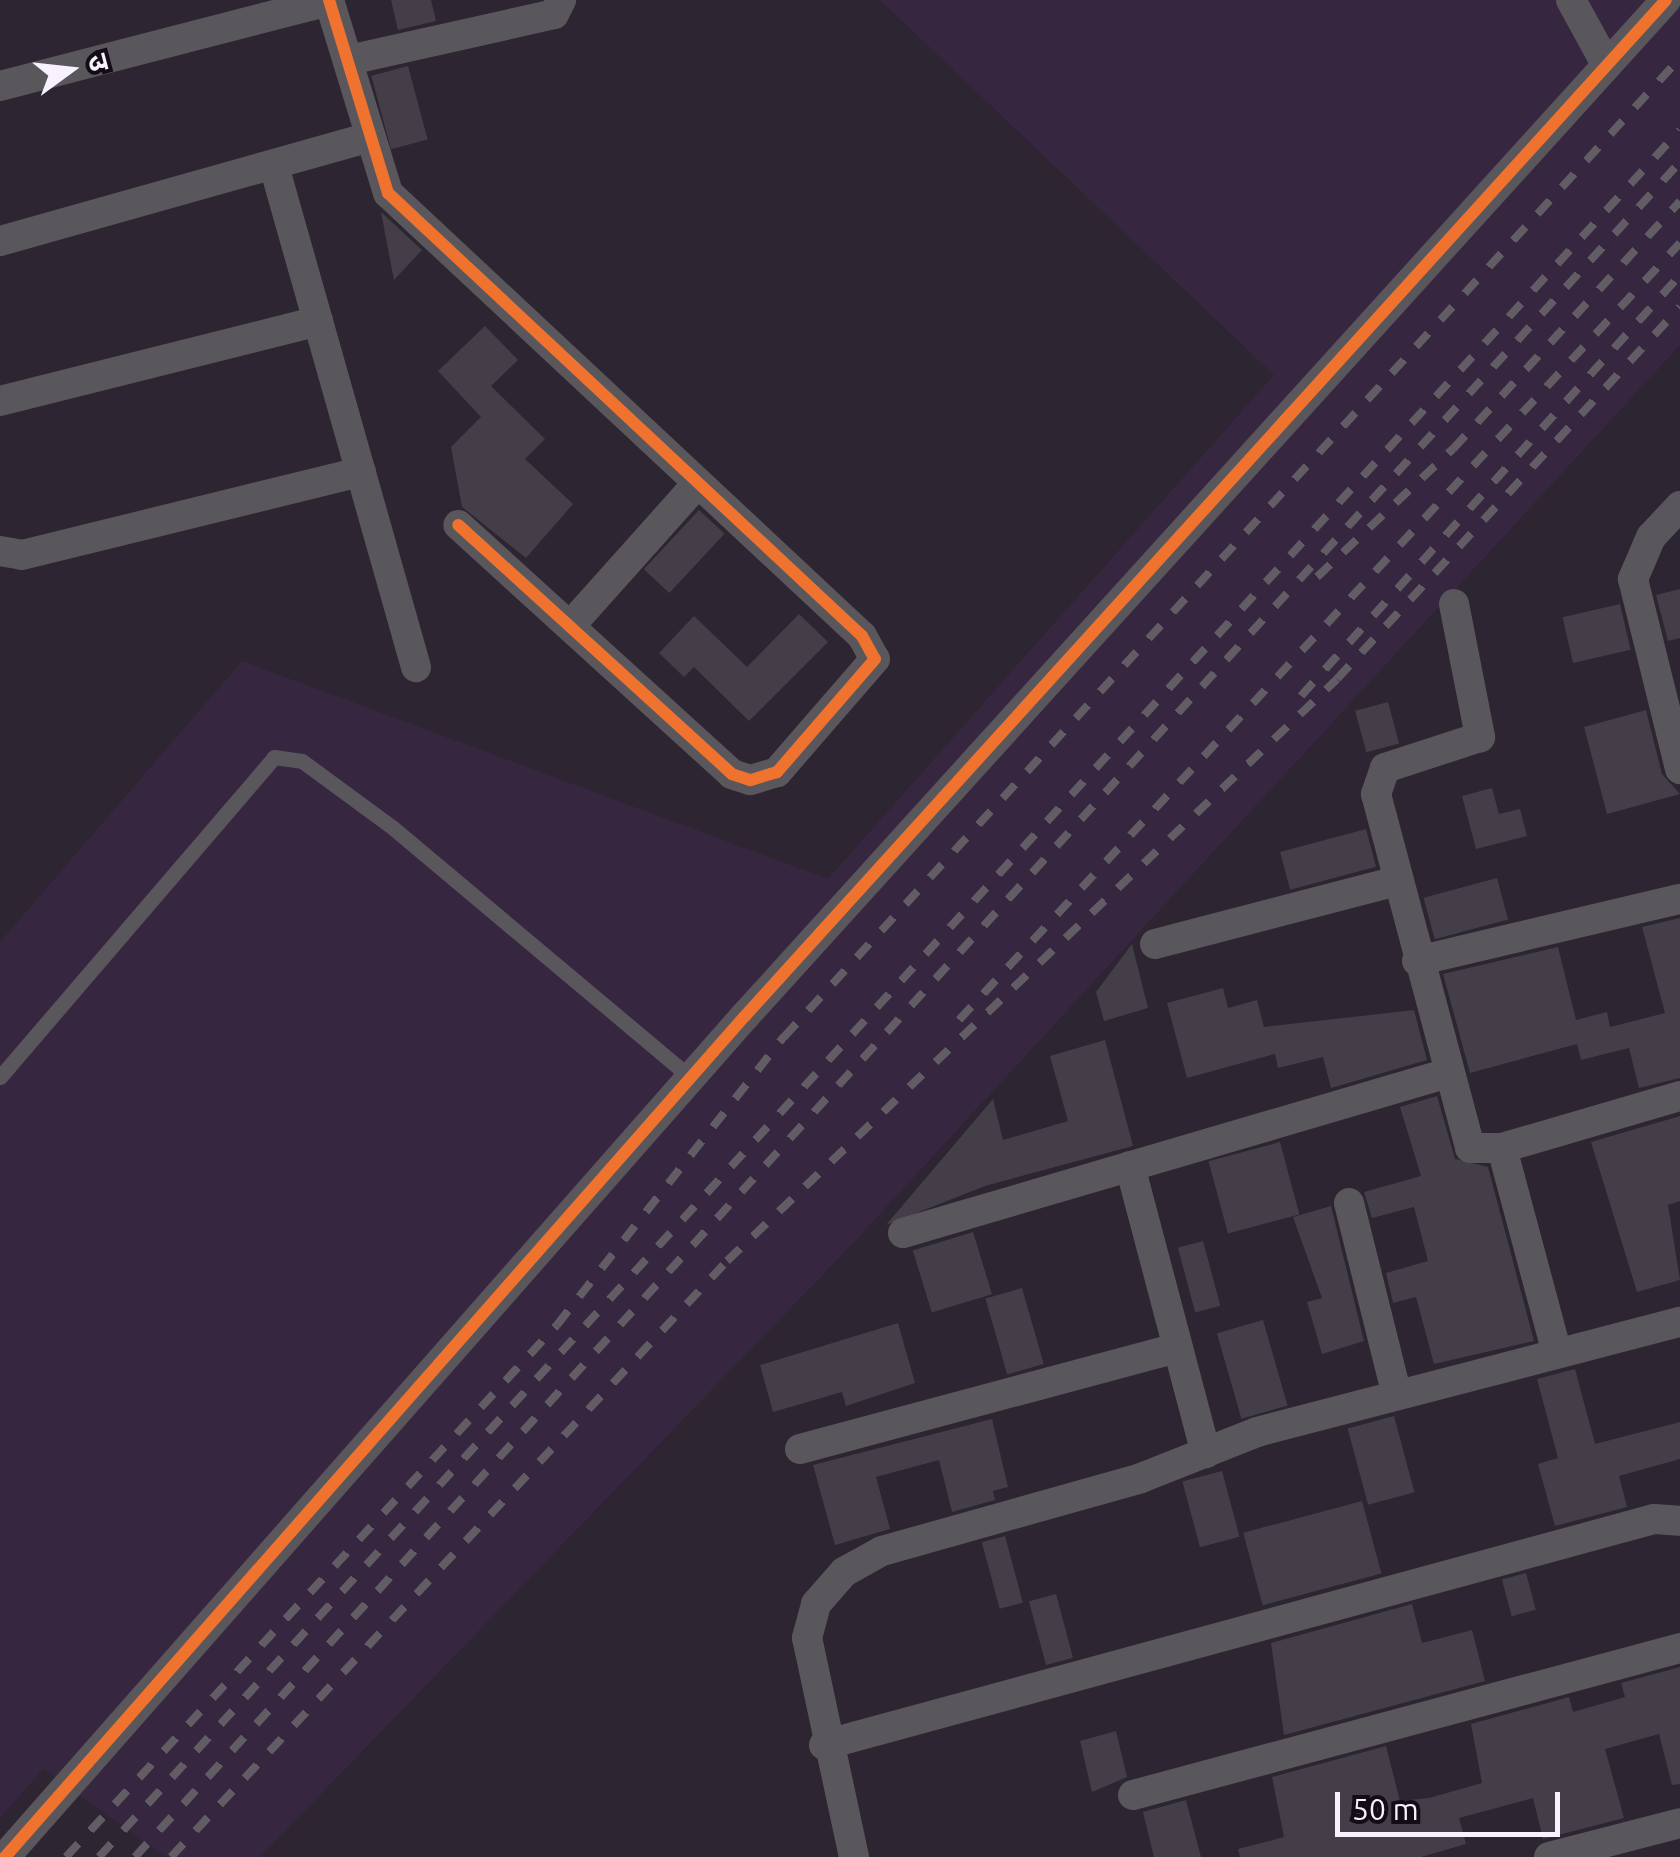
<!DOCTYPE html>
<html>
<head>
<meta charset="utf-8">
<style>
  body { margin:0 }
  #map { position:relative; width:1680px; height:1857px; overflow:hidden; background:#2d2532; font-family:Ubuntu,"Noto Sans Devanagari",sans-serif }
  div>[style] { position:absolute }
  .built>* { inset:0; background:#372640 }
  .building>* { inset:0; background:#443e49; transform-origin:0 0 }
  .service>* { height:15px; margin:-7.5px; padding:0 7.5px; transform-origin:7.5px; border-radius:7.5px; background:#5a575c }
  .minor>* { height:30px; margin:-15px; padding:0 15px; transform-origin:15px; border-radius:15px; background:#5a575c }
  .rail>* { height:8px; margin-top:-4px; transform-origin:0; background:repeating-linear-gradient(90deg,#625d65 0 18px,transparent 0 36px) }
  .cycleway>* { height:12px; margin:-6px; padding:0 6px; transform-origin:6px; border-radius:6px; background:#ef722f }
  span { translate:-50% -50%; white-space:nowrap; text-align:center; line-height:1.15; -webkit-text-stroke:8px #130d17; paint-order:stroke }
  .north { position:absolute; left:20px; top:20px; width:100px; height:100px; -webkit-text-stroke:8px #130d17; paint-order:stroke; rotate:75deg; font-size:28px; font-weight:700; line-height:40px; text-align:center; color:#f9f2fe }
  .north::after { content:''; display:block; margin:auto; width:35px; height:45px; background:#f9f2fe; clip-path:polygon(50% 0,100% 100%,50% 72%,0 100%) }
  .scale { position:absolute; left:1335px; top:1792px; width:225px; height:45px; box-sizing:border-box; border:5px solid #f9f2fe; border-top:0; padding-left:12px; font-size:30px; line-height:35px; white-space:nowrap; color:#f9f2fe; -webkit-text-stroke:8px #130d17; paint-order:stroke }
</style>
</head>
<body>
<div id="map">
  <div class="built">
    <div style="clip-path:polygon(880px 0,1680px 0,1680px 345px,843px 1254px,260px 1857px,166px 1857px,43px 1769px,0 1818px,0 942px,242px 661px,828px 879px,1274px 375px)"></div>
  </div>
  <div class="building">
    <div style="clip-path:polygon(391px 0,431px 0,436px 21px,398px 30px)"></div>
    <div style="left:408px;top:66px;width:76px;height:38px;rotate:75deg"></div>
    <div style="clip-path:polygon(381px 212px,422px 250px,394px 280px)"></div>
    <div style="clip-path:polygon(485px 326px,518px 360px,491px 386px,545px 439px,525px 459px,573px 504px,526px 558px,462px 507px,451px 447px,481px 417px,438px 371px)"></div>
    <div style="left:699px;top:510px;width:35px;height:81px;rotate:43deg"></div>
    <div style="clip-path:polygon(1680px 589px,1680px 638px,1668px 641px,1656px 595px)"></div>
    <div style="left:1620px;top:604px;width:47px;height:59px;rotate:77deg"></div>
    <div style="clip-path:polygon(799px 614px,828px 642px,749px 721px,694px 667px,684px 677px,659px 653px,694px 616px,747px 667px)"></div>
    <div style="left:1388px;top:702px;width:43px;height:34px;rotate:75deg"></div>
    <div style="clip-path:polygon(1646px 710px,1662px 774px,1680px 794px,1607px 814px,1584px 727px)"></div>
    <div style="clip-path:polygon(1492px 788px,1499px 814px,1520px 809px,1527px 836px,1476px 849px,1462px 796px)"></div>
    <div style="left:1366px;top:829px;width:39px;height:89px;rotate:75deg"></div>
    <div style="left:1497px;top:878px;width:43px;height:76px;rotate:75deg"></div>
    <div style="clip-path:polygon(1680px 918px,1680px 1078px,1639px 1088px,1629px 1048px,1581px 1060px,1577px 1044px,1470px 1073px,1443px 974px,1558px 947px,1576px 1020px,1607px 1012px,1610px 1027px,1665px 1013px,1642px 927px)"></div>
    <div style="clip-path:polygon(1132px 944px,1148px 1008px,1104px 1021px,1096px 992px)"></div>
    <div style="clip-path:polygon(1223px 988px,1228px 1008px,1257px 1000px,1264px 1027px,1414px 1010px,1427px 1060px,1331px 1088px,1323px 1057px,1278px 1068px,1275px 1054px,1187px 1078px,1167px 1003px)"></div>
    <div style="clip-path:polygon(1105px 1040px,1133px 1146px,985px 1186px,886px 1225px,993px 1099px,1003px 1140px,1068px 1121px,1050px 1056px)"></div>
    <div style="clip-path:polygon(1437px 1096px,1455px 1159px,1488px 1167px,1534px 1341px,1434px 1364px,1416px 1297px,1393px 1303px,1386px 1273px,1428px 1261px,1414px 1207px,1372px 1218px,1364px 1192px,1421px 1176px,1400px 1107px)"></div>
    <div style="clip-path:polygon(1680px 1116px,1680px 1201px,1668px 1205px,1680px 1280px,1637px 1292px,1591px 1142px)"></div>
    <div style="left:1280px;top:1142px;width:75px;height:74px;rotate:75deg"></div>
    <div style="clip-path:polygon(1331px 1206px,1364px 1341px,1322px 1354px,1307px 1302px,1322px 1298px,1293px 1217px)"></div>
    <div style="left:973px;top:1232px;width:65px;height:63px;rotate:73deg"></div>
    <div style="left:1203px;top:1241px;width:67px;height:26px;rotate:75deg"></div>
    <div style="left:1022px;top:1288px;width:79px;height:38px;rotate:74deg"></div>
    <div style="left:1263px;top:1320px;width:89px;height:48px;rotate:74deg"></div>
    <div style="clip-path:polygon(898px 1323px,915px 1383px,846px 1406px,842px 1392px,773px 1412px,760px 1365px)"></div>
    <div style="clip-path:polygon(1575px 1369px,1595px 1444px,1680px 1422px,1680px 1459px,1619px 1476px,1627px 1507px,1555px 1526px,1538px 1464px,1558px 1458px,1537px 1379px)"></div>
    <div style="left:1394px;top:1416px;width:79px;height:48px;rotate:75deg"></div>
    <div style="clip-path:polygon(992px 1419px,1008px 1487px,993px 1491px,995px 1500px,952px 1512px,939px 1460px,876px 1477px,890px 1529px,835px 1545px,813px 1465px)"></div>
    <div style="left:1222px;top:1471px;width:68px;height:41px;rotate:75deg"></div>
    <div style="left:1362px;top:1501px;width:75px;height:123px;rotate:75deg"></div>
    <div style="left:1005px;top:1536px;width:69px;height:24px;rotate:75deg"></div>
    <div style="left:1526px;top:1573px;width:38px;height:25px;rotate:75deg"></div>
    <div style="left:1056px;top:1594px;width:66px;height:28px;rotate:75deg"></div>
    <div style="clip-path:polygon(1412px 1604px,1422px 1643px,1472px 1630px,1485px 1681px,1284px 1735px,1271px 1643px)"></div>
    <div style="clip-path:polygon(1680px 1667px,1680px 1784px,1672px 1785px,1659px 1734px,1605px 1749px,1624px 1818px,1543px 1839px,1533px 1798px,1459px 1818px,1466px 1844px,1421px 1857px,1240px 1857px,1238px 1849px,1284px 1837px,1272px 1777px,1386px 1746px,1400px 1801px,1429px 1798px,1482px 1783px,1471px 1724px,1569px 1697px,1573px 1712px,1625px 1697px,1621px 1683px)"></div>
    <div style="clip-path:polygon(1116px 1731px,1127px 1777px,1092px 1792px,1080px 1741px)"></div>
    <div style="clip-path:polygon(1186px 1800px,1201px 1857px,1154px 1857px,1143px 1812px)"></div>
  </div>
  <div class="service">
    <div style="left:0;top:1077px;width:421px;rotate:-49.4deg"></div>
    <div style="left:274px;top:757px;width:28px;rotate:8deg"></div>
    <div style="left:302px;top:761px;width:112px;rotate:36.3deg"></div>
    <div style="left:392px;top:827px;width:390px;rotate:40deg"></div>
  </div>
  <div class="minor">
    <div style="left:329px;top:0;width:202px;rotate:73deg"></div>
    <div style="left:388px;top:193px;width:649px;rotate:43.06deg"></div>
    <div style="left:862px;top:636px;width:26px;rotate:61deg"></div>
    <div style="left:875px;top:659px;width:150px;rotate:130.9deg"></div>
    <div style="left:777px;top:772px;width:28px;rotate:163deg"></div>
    <div style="left:750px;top:780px;width:19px;rotate:-162deg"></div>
    <div style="left:732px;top:774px;width:370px;rotate:-137.7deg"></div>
    <div style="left:1571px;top:0;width:73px;rotate:61.3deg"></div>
    <div style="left:349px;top:60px;width:210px;rotate:-12.6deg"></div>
    <div style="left:554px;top:14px;width:16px;rotate:-63deg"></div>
    <div style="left:0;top:86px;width:340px;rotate:-14.5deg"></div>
    <div style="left:274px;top:166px;width:521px;rotate:74.18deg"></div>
    <div style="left:0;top:241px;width:378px;rotate:-15.7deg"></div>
    <div style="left:0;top:401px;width:328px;rotate:-14.1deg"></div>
    <div style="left:1680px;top:506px;width:42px;rotate:133.1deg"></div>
    <div style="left:1651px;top:537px;width:46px;rotate:113.2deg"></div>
    <div style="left:1633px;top:579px;width:196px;rotate:76.1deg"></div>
    <div style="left:0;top:551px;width:22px;rotate:10deg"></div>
    <div style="left:22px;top:555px;width:349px;rotate:-13.8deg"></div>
    <div style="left:1454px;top:604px;width:136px;rotate:78.9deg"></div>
    <div style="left:1480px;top:737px;width:100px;rotate:161.9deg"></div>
    <div style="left:1385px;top:768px;width:28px;rotate:109deg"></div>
    <div style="left:1376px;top:794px;width:366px;rotate:75.1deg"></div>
    <div style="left:1470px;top:1148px;width:32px"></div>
    <div style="left:1502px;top:1148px;width:185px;rotate:-16.3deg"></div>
    <div style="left:570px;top:626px;width:191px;rotate:-48.2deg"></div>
    <div style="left:1155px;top:944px;width:249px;rotate:-14.6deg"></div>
    <div style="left:1417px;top:961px;width:270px;rotate:-13.3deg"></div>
    <div style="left:1502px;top:1148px;width:212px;rotate:75deg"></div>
    <div style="left:1130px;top:1166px;width:297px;rotate:75.2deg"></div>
    <div style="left:1349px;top:1203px;width:198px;rotate:76deg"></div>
    <div style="left:903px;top:1233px;width:565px;rotate:-16.35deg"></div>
    <div style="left:800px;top:1449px;width:391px;rotate:-15deg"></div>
    <div style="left:824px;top:1745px;width:860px;rotate:-15.23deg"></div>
    <div style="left:1654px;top:1519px;width:26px;rotate:4deg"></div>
    <div style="left:1133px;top:1795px;width:566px;rotate:-15.04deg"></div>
    <div style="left:5px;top:1857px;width:1120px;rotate:-48.66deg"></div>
    <div style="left:745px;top:1016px;width:1371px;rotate:-47.81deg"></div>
    <div style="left:854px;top:1857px;width:224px;rotate:-102.1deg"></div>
    <div style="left:807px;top:1638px;width:35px;rotate:-75deg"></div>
    <div style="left:816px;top:1604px;width:43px;rotate:-48.8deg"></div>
    <div style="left:844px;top:1572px;width:43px;rotate:-28.9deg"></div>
    <div style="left:882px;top:1551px;width:269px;rotate:-15.7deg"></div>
    <div style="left:1141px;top:1478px;width:125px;rotate:-21.6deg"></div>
    <div style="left:1257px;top:1432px;width:437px;rotate:-14.6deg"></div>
    <div style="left:1549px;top:1857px;width:135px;rotate:-14.5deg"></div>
  </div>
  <div class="rail">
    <div style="left:1317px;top:577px;width:187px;rotate:-43.3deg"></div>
    <div style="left:1453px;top:449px;width:336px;rotate:-47.5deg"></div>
    <div style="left:1301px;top:696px;width:566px;rotate:-48.01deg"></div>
    <div style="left:959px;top:1020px;width:1060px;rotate:-47.14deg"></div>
    <div style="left:66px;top:1857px;width:724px;rotate:-47.3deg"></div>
    <div style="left:557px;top:1325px;width:367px;rotate:-51.8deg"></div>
    <div style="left:784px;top:1037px;width:1327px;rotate:-47.53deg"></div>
    <div style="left:99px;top:1857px;width:2341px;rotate:-47.53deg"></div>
    <div style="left:135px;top:1857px;width:2293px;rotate:-47.65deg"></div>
    <div style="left:171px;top:1857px;width:815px;rotate:-46.99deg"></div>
    <div style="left:727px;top:1261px;width:843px;rotate:-43.65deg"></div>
    <div style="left:1337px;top:679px;width:506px;rotate:-47.32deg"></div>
  </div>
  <div class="cycleway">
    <div style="left:329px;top:0;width:202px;rotate:73deg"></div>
    <div style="left:388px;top:193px;width:649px;rotate:43.06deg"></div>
    <div style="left:862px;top:636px;width:26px;rotate:61deg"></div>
    <div style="left:875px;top:659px;width:150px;rotate:130.9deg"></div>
    <div style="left:777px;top:772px;width:28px;rotate:163deg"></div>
    <div style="left:750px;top:780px;width:19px;rotate:-162deg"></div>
    <div style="left:732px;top:774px;width:370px;rotate:-137.7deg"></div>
    <div style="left:5px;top:1857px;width:1120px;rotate:-48.66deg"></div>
    <div style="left:745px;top:1016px;width:1371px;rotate:-47.81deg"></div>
  </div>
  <div class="north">उ</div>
  <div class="scale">50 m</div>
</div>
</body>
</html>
